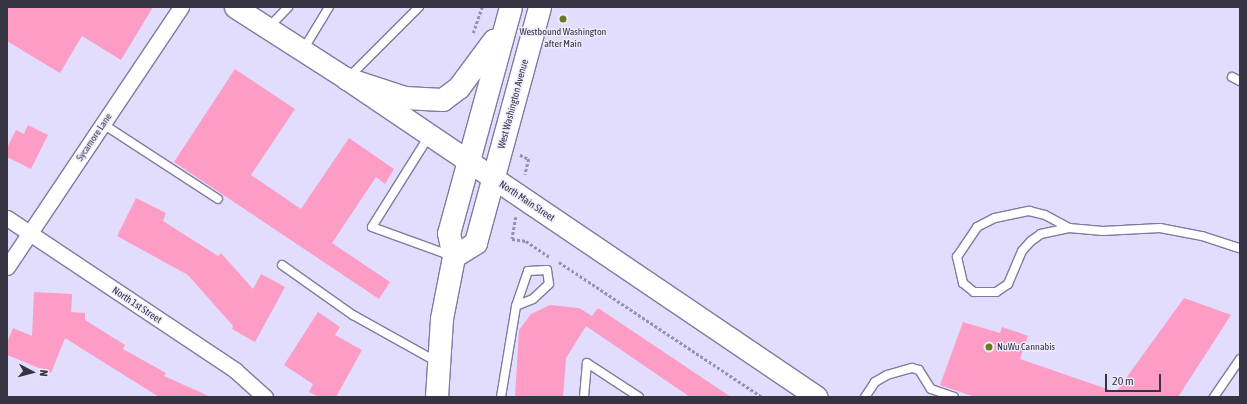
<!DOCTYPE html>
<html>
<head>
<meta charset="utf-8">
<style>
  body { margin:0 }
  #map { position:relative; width:1247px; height:404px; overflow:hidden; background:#e2dcfd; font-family:"Asap Condensed",sans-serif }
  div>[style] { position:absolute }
  .building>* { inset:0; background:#fd9cc5 }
  .path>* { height:2.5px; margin-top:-1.25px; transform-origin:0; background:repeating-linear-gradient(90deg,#9792ab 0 3px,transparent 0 5px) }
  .roads { filter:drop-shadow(1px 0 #827aa0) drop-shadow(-1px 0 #827aa0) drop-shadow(0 1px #827aa0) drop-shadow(0 -1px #827aa0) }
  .service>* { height:8px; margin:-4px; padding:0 4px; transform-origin:4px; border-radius:4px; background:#fff }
  .minor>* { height:15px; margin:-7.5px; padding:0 7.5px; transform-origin:7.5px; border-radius:7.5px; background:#fff }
  .secondary>* { height:21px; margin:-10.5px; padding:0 10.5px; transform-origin:10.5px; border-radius:10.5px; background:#fff }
  .primary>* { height:22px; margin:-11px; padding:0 11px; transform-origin:11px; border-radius:11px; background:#fff }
  .dots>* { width:11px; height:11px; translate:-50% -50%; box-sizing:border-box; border:2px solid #eeebfd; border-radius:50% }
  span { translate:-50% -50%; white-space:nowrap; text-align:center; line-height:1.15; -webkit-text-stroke:3px #eeebfd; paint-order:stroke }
  .poi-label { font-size:10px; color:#363343 }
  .left { translate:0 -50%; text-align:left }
  .street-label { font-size:10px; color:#363343 }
  .frame { position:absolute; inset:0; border:8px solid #363343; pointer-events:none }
  .north { position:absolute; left:12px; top:352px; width:40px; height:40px; -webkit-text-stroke:3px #eeebfd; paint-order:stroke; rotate:96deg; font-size:11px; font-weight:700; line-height:16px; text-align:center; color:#363343 }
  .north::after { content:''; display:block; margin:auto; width:14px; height:18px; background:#363343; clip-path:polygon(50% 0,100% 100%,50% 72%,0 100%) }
  .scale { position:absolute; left:1105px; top:374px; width:56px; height:18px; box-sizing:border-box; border:2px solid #363343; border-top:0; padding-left:5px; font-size:12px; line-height:14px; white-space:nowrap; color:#363343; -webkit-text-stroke:3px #eeebfd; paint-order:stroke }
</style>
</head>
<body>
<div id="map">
  <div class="building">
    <div style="clip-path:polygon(7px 7px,153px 7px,121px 60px,82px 36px,60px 73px,7px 41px)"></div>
    <div style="clip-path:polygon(235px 69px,295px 109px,251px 175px,301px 209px,349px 138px,394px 169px,385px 184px,376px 177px,332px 243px,390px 282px,379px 299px,174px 162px)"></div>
    <div style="clip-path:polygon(28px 125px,48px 135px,31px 169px,7px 157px,7px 148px,16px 130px,24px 134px)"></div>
    <div style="clip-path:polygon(136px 198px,166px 213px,163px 221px,218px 256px,221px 253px,253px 289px,261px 274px,285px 287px,255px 342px,232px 329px,233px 326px,188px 275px,117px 236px)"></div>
    <div style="clip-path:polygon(34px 292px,72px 294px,71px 312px,85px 313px,85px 320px,125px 345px,123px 349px,166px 373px,164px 376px,211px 397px,159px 397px,65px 338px,51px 373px,7px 355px,7px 343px,13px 328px,32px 336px)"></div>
    <div style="clip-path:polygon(1184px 298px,1231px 315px,1178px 397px,975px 397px,940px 385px,963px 322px,1000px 333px,1002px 327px,1028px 336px,1020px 359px,1116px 392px)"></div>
    <div style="clip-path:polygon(550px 305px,579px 308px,592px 316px,598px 308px,731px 397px,690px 397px,586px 326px,566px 358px,563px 397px,515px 397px,519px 330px,531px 314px)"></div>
    <div style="clip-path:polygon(318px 312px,340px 327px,335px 335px,362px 350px,336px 397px,319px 397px,309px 392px,313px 384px,284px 365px)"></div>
  </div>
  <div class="path">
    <div style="left:473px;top:33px;width:28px;rotate:-71deg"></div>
    <div style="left:520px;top:155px;width:10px;rotate:24deg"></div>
    <div style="left:529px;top:159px;width:16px;rotate:104deg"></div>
    <div style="left:516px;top:217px;width:22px;rotate:100deg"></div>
    <div style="left:512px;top:239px;width:14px;rotate:8deg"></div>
    <div style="left:526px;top:241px;width:29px;rotate:34deg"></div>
    <div style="left:559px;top:262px;width:244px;rotate:33.6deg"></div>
  </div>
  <div class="roads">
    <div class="service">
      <div style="left:268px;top:28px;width:29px;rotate:-46deg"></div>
      <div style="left:303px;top:50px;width:50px;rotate:-58.8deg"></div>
      <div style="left:349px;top:77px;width:99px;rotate:-45deg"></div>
      <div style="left:1232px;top:77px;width:9px;rotate:27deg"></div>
      <div style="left:103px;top:124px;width:137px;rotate:33.1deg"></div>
      <div style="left:429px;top:136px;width:107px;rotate:122.1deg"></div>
      <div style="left:372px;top:227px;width:85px;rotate:19.9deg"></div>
      <div style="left:1069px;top:228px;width:29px;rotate:168deg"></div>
      <div style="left:1041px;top:234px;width:12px;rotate:145deg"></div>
      <div style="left:1031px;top:241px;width:13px;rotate:132deg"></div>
      <div style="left:1022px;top:251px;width:36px;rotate:113deg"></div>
      <div style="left:1008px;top:284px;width:14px;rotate:146deg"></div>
      <div style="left:996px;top:292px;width:22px;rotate:180deg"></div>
      <div style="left:974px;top:292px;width:14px;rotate:-141deg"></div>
      <div style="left:963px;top:283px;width:27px;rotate:-103deg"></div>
      <div style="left:957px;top:257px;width:36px;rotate:-56deg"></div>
      <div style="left:977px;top:227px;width:20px;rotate:-27deg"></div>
      <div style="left:995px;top:218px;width:35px;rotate:-12deg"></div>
      <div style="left:1029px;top:211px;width:16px;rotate:14deg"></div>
      <div style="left:1045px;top:215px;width:27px;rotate:28deg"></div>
      <div style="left:1069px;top:228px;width:34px;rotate:5deg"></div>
      <div style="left:1103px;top:231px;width:57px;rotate:-3deg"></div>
      <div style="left:1160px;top:228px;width:43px;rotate:10.8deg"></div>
      <div style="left:1202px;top:236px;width:40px;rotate:18deg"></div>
      <div style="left:282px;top:265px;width:87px;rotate:35.2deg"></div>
      <div style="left:353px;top:315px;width:96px;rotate:29.2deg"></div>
      <div style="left:501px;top:397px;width:92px;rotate:-80.6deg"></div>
      <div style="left:516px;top:306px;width:37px;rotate:-71deg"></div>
      <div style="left:528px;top:271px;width:19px;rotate:-3deg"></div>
      <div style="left:547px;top:270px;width:14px;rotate:82deg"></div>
      <div style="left:549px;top:284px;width:22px;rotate:137deg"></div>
      <div style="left:533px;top:299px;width:18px;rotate:158deg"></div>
      <div style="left:584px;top:397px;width:34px;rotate:-85deg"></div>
      <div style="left:587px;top:363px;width:62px;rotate:33.2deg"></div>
      <div style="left:865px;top:397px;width:18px;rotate:-56deg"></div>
      <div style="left:875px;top:382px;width:14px;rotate:-30deg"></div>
      <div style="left:887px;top:375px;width:26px;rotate:-16deg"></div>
      <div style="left:912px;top:368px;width:7px;rotate:16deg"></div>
      <div style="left:919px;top:370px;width:22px;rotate:58deg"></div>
      <div style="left:931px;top:389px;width:24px;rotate:19deg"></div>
      <div style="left:1214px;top:397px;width:46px;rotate:-55.6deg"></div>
    </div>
    <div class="minor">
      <div style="left:7px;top:218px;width:275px;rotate:33.7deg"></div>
      <div style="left:236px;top:371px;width:39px;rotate:42deg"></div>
      <div style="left:7px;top:267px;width:313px;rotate:-56.2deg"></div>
    </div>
    <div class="secondary">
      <div style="left:235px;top:7px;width:133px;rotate:32.7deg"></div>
      <div style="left:347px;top:79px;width:567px;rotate:34.08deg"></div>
    </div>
    <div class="primary">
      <div style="left:347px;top:79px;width:61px;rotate:18.1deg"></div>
      <div style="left:405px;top:98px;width:38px;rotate:3deg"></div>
      <div style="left:443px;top:100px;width:20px;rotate:-37deg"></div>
      <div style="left:459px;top:88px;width:59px;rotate:-53.3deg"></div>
      <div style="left:454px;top:257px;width:26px;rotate:-32deg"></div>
      <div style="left:476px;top:243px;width:245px;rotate:-74.8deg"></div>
      <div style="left:437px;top:397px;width:78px;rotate:-86.3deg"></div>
      <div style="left:442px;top:319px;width:63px;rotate:-79deg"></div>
      <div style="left:454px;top:257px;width:24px;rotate:-102deg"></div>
      <div style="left:449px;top:234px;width:235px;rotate:-74.7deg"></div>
    </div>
  </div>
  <div class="dots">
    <div style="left:563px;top:19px;background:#707720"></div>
    <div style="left:989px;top:347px;background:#707720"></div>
  </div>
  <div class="poi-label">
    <span style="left:563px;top:37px">Westbound Washington<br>after Main</span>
    <span class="left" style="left:997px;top:347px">NuWu Cannabis</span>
  </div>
  <div class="street-label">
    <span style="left:513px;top:104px;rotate:-75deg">West Washington Avenue</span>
    <span style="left:94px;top:137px;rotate:-56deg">Sycamore Lane</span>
    <span style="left:527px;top:201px;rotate:34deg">North Main Street</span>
    <span style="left:137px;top:305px;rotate:34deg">North 1st Street</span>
  </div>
  <div class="frame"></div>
  <div class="north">N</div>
  <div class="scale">20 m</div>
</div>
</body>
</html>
